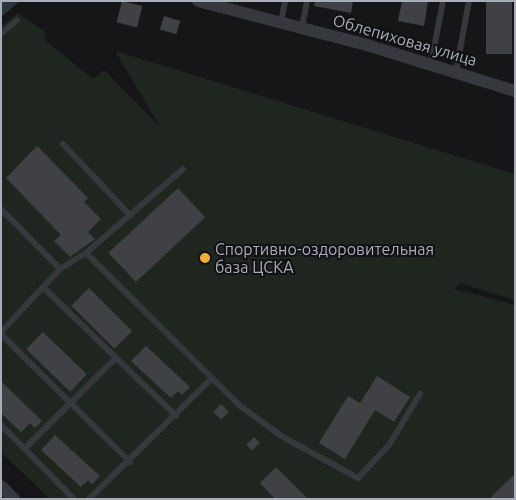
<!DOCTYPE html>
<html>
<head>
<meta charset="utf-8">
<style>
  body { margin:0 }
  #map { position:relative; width:516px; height:500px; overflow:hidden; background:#161618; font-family:Ubuntu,sans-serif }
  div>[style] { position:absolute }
  .green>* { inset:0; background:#1e261f }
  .water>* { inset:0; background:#2c353c }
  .building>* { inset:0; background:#404145; transform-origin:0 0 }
  .service>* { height:6px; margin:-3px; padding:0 3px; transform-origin:3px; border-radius:3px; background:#37383d }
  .minor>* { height:12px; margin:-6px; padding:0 6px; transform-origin:6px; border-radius:6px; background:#37383d }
  .dots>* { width:14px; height:14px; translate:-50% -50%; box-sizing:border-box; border:2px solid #111113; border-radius:50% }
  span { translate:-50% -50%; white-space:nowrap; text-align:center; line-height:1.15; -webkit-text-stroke:4px #111113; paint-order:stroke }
  .street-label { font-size:16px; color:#a8adb8 }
  .poi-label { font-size:16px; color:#a8adb8 }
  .left { translate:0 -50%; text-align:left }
  .frame { position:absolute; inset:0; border:2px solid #a8adb8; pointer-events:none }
</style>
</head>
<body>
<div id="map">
  <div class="green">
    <div style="clip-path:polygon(18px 13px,44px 31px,46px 41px,93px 79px,104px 70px,161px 128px,115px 51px,515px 174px,515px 300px,460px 283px,455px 289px,515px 305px,515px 499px,50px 499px,6px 457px,1px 452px,1px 26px)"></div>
  </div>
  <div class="water">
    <div style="clip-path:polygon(1px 1px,20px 1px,1px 17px)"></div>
  </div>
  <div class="building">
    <div style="left:122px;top:1px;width:21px;height:22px;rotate:14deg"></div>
    <div style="clip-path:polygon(315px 1px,353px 1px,351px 13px,314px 6px)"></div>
    <div style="clip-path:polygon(402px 1px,428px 1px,424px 26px,398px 21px)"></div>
    <div style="left:486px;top:1px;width:26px;height:53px"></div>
    <div style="left:164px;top:16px;width:17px;height:14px;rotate:17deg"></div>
    <div style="clip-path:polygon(37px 146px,88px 198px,84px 202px,101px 219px,88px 232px,95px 239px,70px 257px,54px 241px,61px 235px,6px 178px)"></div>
    <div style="left:178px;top:188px;width:40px;height:95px;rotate:47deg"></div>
    <div style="left:89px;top:288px;width:61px;height:25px;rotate:45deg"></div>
    <div style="left:43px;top:332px;width:61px;height:24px;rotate:44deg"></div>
    <div style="clip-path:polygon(146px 346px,190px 387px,182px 395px,178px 391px,171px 398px,131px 361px)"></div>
    <div style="clip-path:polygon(377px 376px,410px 397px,394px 422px,375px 410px,345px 459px,319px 443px,348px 396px,360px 403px)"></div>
    <div style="clip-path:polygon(1px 381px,42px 421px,35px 428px,30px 423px,21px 432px,1px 413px)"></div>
    <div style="left:221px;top:404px;width:11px;height:11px;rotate:45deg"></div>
    <div style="clip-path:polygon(55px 435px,100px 476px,92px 484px,88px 480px,81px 487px,41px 450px)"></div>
    <div style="left:254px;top:437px;width:8px;height:11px;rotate:45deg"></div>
    <div style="clip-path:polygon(276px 467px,308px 499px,275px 499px,260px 483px)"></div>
    <div style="clip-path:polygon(515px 474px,515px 499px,489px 499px)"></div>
  </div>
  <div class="service">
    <div style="left:281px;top:22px;width:21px;rotate:-79deg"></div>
    <div style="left:302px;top:27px;width:26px;rotate:-79deg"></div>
    <div style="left:1px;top:34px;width:21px;rotate:-41deg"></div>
    <div style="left:431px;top:64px;width:64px;rotate:-79.2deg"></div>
    <div style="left:456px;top:71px;width:71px;rotate:-79.5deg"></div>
    <div style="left:63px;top:144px;width:98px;rotate:46.7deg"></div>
    <div style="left:1px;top:209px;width:84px;rotate:45.5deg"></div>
    <div style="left:86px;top:253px;width:217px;rotate:44.8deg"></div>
    <div style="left:240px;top:406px;width:53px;rotate:35.8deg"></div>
    <div style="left:283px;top:437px;width:85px;rotate:28.7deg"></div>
    <div style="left:358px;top:478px;width:45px;rotate:-46.8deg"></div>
    <div style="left:389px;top:445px;width:60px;rotate:-58.7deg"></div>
    <div style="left:45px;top:289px;width:182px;rotate:44.1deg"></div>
    <div style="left:1px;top:332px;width:86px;rotate:-46.9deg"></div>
    <div style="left:60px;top:269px;width:31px;rotate:-32deg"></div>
    <div style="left:86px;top:253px;width:128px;rotate:-40.9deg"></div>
    <div style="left:1px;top:334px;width:182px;rotate:44.8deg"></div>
    <div style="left:1px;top:425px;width:104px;rotate:45.4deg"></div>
    <div style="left:25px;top:448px;width:128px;rotate:-44.7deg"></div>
    <div style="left:89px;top:499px;width:171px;rotate:-44.5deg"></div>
  </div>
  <div class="minor">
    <div style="left:198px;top:1px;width:175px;rotate:14.6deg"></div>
    <div style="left:367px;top:45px;width:155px;rotate:17.3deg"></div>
    <div style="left:1px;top:486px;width:18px;rotate:45deg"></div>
  </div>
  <div class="dots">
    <div style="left:205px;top:258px;background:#f2b134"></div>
  </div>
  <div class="street-label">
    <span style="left:405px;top:40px;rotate:16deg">Облепиховая улица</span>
  </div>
  <div class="poi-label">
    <span class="left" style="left:215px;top:258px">Спортивно-оздоровительная<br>база ЦСКА</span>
  </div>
  <div class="frame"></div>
</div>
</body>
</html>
